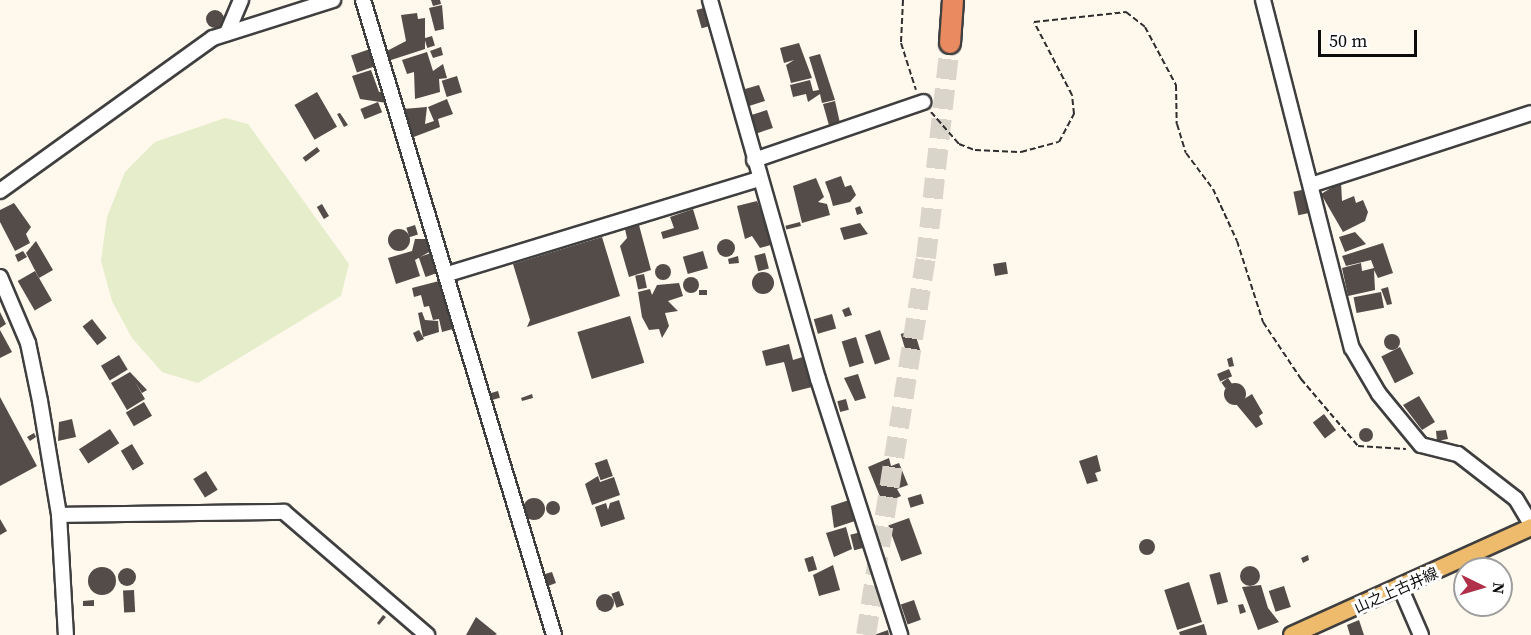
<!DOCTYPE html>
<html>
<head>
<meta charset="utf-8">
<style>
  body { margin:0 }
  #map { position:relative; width:1531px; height:635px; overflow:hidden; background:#fef8ed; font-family:"Source Serif 4","Noto Sans JP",serif }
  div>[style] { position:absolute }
  .pitch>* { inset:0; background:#e6edca }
  .building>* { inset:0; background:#544c49; transform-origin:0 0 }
  .round { border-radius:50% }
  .highway-tunnel>* { height:20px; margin-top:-10px; transform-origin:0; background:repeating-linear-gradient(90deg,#dad5cb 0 20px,transparent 0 30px) }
  .path>* { height:2px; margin-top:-1px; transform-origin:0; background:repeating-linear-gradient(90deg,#2e2e2e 0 6px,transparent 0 9px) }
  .roads { filter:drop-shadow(2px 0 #3f3f3f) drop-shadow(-2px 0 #3f3f3f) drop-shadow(0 2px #3f3f3f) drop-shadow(0 -2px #3f3f3f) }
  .minor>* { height:14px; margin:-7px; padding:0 7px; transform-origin:7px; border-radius:7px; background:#fff }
  .major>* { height:16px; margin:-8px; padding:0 8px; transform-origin:8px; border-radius:8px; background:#eebb6d }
  .highway>* { height:20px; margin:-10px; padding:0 10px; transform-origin:10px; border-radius:10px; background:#e98a60 }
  span { translate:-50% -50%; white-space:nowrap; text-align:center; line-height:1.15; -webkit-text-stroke:6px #fff; paint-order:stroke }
  .street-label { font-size:15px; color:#0c0c0c }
  .north { position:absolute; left:1453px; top:557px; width:60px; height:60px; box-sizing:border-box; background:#fff; border:2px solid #9e9e9e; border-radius:50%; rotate:95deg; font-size:16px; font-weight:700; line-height:24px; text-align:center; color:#0c0c0c }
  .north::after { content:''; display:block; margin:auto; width:21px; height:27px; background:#b13049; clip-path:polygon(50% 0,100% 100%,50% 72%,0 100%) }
  .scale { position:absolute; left:1318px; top:30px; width:99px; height:27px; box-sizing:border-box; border:3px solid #0c0c0c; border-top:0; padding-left:8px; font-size:18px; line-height:21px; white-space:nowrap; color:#0c0c0c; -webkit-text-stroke:4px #fff; paint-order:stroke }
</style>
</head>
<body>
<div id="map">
  <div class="pitch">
    <div style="clip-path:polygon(225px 118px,248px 124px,349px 264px,341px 296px,198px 383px,162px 372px,132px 338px,112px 301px,101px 261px,107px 217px,125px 172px,155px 142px)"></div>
  </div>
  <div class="building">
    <div style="clip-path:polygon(431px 0,440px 0,441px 4px,433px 6px)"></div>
    <div style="clip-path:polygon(442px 5px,444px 29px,435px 31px,429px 8px)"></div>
    <div style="left:707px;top:7px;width:19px;height:11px;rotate:74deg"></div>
    <div class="round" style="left:206px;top:10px;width:18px;height:18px"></div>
    <div style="clip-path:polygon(417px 13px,418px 19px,425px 18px,425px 49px,388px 61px,385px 52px,406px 41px,401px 15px)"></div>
    <div style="left:432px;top:36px;width:10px;height:8px;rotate:73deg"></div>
    <div style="clip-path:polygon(799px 43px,812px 78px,791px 83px,786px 65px,794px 60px,784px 63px,780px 48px)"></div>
    <div style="clip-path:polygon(441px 47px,443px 55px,433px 58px,430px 51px)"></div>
    <div style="left:370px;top:49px;width:18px;height:20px;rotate:71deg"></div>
    <div style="clip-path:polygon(427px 52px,433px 71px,443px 64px,447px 78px,439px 79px,440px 92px,415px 99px,414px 72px,407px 74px,402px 60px)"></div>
    <div style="clip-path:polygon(820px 54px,835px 100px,822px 103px,820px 94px,808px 102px,806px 94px,793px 97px,790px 85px,810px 80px,813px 91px,819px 90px,809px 57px)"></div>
    <div style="clip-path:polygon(371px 70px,379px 92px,383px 91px,387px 103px,360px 99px,352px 76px)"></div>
    <div style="left:457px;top:76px;width:17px;height:16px;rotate:73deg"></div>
    <div style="clip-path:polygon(759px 85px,765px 101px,749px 106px,745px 89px)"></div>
    <div style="left:317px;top:92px;width:40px;height:26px;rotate:60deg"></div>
    <div style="clip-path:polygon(447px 99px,453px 114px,438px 119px,440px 127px,411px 138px,403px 109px,427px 107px,425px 124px,434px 121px,428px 107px)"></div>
    <div style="clip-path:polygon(835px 101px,840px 123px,830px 129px,823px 104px)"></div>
    <div style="left:378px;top:102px;width:11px;height:19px;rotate:68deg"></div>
    <div style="left:767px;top:110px;width:19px;height:18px;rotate:72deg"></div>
    <div style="clip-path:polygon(340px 113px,348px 125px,344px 127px,337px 114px)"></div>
    <div style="left:317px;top:147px;width:5px;height:18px;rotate:53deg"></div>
    <div style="left:841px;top:176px;width:12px;height:17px;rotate:70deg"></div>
    <div style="clip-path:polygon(816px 178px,824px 197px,818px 202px,827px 204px,830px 215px,802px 223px,793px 186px)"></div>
    <div style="clip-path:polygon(1341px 182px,1342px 201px,1354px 196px,1356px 203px,1363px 200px,1368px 212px,1365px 221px,1343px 232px,1321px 194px)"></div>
    <div style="clip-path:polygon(851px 185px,856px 195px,850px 202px,833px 206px,829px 192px)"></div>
    <div style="left:1311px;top:188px;width:24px;height:18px;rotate:78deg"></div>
    <div style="clip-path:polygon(757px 201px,774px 244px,760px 248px,752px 236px,745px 239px,737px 206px)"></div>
    <div style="clip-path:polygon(14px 203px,31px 227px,26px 234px,30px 243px,15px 251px,0 222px,0 210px)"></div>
    <div style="left:322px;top:204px;width:14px;height:6px;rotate:60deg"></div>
    <div style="clip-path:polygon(860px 206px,863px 213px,857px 215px,855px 208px)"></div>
    <div style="clip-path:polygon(693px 209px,699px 229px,663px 239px,661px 232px,674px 228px,670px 217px)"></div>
    <div style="left:800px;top:222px;width:4px;height:15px;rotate:76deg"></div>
    <div style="clip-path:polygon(860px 223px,868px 234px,844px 240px,840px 228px)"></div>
    <div style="left:415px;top:225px;width:10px;height:9px;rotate:73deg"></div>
    <div style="clip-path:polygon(639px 225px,651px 270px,629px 277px,620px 246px,627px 238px,625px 229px)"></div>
    <div class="round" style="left:388px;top:229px;width:22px;height:22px"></div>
    <div style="clip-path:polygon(1355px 232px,1366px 244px,1345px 252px,1339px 237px)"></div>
    <div style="clip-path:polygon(602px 237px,620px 296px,527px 327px,530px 320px,513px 264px)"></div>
    <div class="round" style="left:717px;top:239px;width:18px;height:18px"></div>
    <div style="clip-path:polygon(415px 239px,427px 239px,431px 251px,415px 260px,420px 276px,396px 284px,388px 258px,412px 251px)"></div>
    <div style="clip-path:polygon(36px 241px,53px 270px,39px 278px,26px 253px)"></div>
    <div style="clip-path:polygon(1383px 243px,1393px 273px,1378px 278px,1374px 270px,1375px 290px,1348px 296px,1342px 268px,1361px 263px,1362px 271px,1374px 268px,1371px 260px,1346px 266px,1342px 256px)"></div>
    <div style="clip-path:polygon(23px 251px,27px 257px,18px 262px,15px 255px)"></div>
    <div style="left:703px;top:251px;width:18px;height:21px;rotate:74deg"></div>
    <div style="left:431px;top:253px;width:21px;height:13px;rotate:71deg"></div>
    <div style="left:765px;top:253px;width:16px;height:11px;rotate:76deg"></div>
    <div style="clip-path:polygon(738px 256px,739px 263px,729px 264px,728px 259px)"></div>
    <div style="left:1006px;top:262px;width:12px;height:13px;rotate:81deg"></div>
    <div class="round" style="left:655px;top:264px;width:16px;height:16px"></div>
    <div style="left:35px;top:271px;width:34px;height:20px;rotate:60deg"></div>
    <div class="round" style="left:752px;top:272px;width:22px;height:22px"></div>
    <div style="left:644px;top:274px;width:14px;height:9px;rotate:78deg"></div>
    <div class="round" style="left:683px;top:277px;width:16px;height:16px"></div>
    <div style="clip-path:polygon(439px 281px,453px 329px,442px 332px,439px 319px,433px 320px,429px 306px,424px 307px,421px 295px,414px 297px,412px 288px)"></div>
    <div style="clip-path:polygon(679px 283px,683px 296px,668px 301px,678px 311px,665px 313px,669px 326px,662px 338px,659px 329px,649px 330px,642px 317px,638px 292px,650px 289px,652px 295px,657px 285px)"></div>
    <div style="clip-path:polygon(1388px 287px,1392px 304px,1387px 305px,1381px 289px)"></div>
    <div style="left:699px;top:290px;width:8px;height:5px"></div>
    <div style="left:1381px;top:292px;width:16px;height:28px;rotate:79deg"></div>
    <div style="clip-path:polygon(849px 307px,852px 315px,845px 317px,842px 310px)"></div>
    <div style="clip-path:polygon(0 312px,6px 324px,0 328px)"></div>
    <div style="clip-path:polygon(422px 312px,425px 320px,438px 321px,439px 332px,423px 337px,418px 313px)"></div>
    <div style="left:832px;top:314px;width:15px;height:19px;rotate:74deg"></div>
    <div style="left:630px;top:316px;width:49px;height:55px;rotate:73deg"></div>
    <div style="left:92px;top:319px;width:24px;height:12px;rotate:52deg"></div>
    <div style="clip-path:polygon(0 330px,12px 352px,0 358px)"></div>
    <div style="clip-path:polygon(419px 330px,424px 339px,417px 342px,413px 333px)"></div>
    <div style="left:880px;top:330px;width:31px;height:16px;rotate:71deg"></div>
    <div style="left:914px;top:330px;width:21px;height:14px;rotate:73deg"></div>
    <div class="round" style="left:1384px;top:334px;width:16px;height:16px"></div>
    <div style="left:856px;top:337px;width:27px;height:15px;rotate:73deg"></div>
    <div style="clip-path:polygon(789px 344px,793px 360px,806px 356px,816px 386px,792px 392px,784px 362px,766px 366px,762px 351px)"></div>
    <div style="left:1400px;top:347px;width:30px;height:21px;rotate:63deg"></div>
    <div style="left:119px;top:355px;width:17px;height:21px;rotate:59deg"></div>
    <div style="clip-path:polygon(1232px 357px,1234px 366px,1229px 367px,1227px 359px)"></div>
    <div style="left:1229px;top:369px;width:8px;height:13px;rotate:67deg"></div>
    <div style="clip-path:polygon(130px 372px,147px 390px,142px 393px,135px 382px,145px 399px,127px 410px,111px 383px)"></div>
    <div style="clip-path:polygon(858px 374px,866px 398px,855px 401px,844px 378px)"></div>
    <div style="left:1228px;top:378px;width:7px;height:8px;rotate:56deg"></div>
    <div class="round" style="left:1224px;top:383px;width:22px;height:22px"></div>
    <div style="left:498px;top:391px;width:7px;height:9px;rotate:74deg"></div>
    <div style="clip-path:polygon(532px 394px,533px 398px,522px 401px,521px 398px)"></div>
    <div style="clip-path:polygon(1252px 394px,1263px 413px,1259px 416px,1263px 424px,1256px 428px,1236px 404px)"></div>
    <div style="clip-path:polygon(1419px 396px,1435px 422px,1422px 430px,1403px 405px)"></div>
    <div style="clip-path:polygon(0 397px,37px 466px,0 486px)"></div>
    <div style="left:846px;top:399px;width:11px;height:9px;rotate:75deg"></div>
    <div style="left:144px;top:402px;width:16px;height:21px;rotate:60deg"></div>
    <div style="left:1324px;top:414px;width:20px;height:14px;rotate:53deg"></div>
    <div style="clip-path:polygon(72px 419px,76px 437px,58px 441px,59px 422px)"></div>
    <div class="round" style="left:1359px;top:428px;width:14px;height:14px"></div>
    <div style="left:110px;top:429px;width:17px;height:37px;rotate:57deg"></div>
    <div style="clip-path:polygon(1446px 430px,1448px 439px,1437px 441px,1436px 431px)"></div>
    <div style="clip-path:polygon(34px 433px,36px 437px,30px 441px,27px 437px)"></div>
    <div style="left:132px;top:444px;width:23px;height:13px;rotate:59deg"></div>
    <div style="clip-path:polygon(1097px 455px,1101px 471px,1095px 473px,1098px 481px,1087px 484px,1079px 461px)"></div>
    <div style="clip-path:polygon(889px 458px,891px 466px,899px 463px,908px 485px,897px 489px,901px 496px,883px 504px,868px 467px)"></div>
    <div style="left:607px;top:459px;width:18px;height:13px;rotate:71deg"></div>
    <div style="left:206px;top:471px;width:22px;height:15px;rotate:58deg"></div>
    <div style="clip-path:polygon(598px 476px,600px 482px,614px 477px,620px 495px,592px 505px,585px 484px)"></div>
    <div style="left:921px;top:494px;width:10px;height:14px;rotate:73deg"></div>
    <div class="round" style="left:523px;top:498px;width:22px;height:22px"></div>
    <div style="clip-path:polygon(852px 499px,858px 520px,834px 528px,831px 506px)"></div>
    <div style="clip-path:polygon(619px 500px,625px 519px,601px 527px,595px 507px,606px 503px,608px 510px,610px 503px)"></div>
    <div class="round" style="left:546px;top:501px;width:14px;height:14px"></div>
    <div style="left:909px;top:518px;width:38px;height:22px;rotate:70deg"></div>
    <div style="clip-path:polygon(0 519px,7px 531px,0 535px)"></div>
    <div style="clip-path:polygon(846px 527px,852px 549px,834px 557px,826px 533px)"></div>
    <div style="left:861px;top:532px;width:16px;height:11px;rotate:76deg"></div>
    <div class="round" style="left:1139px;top:539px;width:16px;height:16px"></div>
    <div style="clip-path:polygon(1308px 555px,1309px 560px,1303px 563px,1301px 558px)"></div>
    <div style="left:813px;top:556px;width:14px;height:9px;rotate:73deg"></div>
    <div style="clip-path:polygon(833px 565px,840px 590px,819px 596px,813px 575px)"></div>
    <div class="round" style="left:1240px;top:566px;width:20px;height:20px"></div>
    <div class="round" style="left:88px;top:567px;width:28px;height:28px"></div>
    <div class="round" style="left:118px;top:568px;width:18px;height:18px"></div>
    <div style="clip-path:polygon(552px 572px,556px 583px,548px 586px,545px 574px)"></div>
    <div style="left:1220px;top:572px;width:31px;height:11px;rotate:75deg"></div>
    <div style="left:1189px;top:582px;width:42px;height:26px;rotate:72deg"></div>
    <div style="clip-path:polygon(1261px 585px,1268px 608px,1279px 622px,1258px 630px,1242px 587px)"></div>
    <div style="left:1284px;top:586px;width:22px;height:16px;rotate:72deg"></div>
    <div style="left:134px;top:590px;width:22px;height:11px;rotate:87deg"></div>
    <div style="left:619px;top:591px;width:15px;height:8px;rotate:70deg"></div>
    <div class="round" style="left:596px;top:594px;width:18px;height:18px"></div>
    <div style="clip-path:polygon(94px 600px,94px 606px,83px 606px,83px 601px)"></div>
    <div style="left:914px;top:600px;width:21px;height:14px;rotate:71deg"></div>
    <div style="clip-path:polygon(1243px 604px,1246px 612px,1240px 614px,1238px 605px)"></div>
    <div style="clip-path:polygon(383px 615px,386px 617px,379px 625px,377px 623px)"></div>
    <div style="clip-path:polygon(476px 617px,497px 634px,495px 635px,466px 635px)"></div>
    <div style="clip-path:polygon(1359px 620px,1364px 635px,1350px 635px,1347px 625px)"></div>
    <div style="clip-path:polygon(1204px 624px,1207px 635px,1180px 635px,1179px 632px)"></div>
    <div style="clip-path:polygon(888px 630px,889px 635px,874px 635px)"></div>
  </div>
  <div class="highway-tunnel">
    <div style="left:866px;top:635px;width:382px;rotate:-81deg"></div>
    <div style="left:926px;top:258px;width:216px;rotate:-83.6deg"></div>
  </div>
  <div class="path">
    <div style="left:903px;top:0;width:43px;rotate:92.7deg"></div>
    <div style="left:901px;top:43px;width:49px;rotate:72.3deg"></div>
    <div style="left:931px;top:112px;width:43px;rotate:48.8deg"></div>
    <div style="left:959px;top:144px;width:17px;rotate:21deg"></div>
    <div style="left:975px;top:150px;width:46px;rotate:2.5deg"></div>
    <div style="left:1021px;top:152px;width:39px;rotate:-15deg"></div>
    <div style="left:1059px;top:142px;width:32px;rotate:-62deg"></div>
    <div style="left:1074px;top:114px;width:19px;rotate:-96deg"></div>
    <div style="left:1072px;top:95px;width:82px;rotate:-117.5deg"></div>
    <div style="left:1034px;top:22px;width:93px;rotate:-6.2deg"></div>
    <div style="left:1126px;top:12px;width:24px;rotate:38deg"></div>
    <div style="left:1145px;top:27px;width:66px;rotate:61.9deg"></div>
    <div style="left:1176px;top:85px;width:39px;rotate:89deg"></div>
    <div style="left:1177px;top:124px;width:30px;rotate:73deg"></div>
    <div style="left:1186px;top:153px;width:45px;rotate:53.1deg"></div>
    <div style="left:1213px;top:189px;width:57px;rotate:65.2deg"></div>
    <div style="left:1237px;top:241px;width:85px;rotate:72.2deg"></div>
    <div style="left:1263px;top:322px;width:69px;rotate:56.3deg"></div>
    <div style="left:1301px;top:379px;width:88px;rotate:49.6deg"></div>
    <div style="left:1358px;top:446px;width:48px;rotate:3.6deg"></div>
  </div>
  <div class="roads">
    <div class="minor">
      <div style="left:363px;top:0;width:663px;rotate:73.26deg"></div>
      <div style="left:710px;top:0;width:394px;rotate:74.1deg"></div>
      <div style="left:818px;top:379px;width:269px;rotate:72.2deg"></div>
      <div style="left:1263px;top:0;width:359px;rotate:75.7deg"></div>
      <div style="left:1352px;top:348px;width:53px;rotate:59.6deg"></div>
      <div style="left:1379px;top:394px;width:66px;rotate:50.5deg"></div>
      <div style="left:1421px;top:445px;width:38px;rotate:14deg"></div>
      <div style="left:1458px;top:454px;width:73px;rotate:37.8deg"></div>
      <div style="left:1516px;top:499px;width:29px;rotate:59deg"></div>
      <div style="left:227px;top:33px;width:36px;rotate:-67deg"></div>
      <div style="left:754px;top:160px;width:179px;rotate:-18.9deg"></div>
      <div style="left:1314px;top:184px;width:228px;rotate:-18.1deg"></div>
      <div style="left:0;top:191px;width:262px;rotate:-35.7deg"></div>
      <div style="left:213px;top:38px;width:126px;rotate:-17.6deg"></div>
      <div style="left:448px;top:274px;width:325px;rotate:-17deg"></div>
      <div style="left:0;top:277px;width:72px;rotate:67deg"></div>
      <div style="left:28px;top:343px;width:59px;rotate:78.3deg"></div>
      <div style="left:40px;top:401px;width:116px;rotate:80.5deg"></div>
      <div style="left:59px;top:515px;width:120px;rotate:86.7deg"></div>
      <div style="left:59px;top:515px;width:225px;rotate:-0.8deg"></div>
      <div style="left:284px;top:512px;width:189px;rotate:40.7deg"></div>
      <div style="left:1401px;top:589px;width:50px;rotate:66.5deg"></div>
    </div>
    <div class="major">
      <div style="left:1292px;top:635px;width:262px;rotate:-24.3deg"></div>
    </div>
    <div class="highway">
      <div style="left:950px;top:43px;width:43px;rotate:-86deg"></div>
    </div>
  </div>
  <div class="street-label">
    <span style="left:1396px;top:590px;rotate:-24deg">山之上古井線</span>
  </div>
  <div class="north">N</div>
  <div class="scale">50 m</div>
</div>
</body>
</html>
